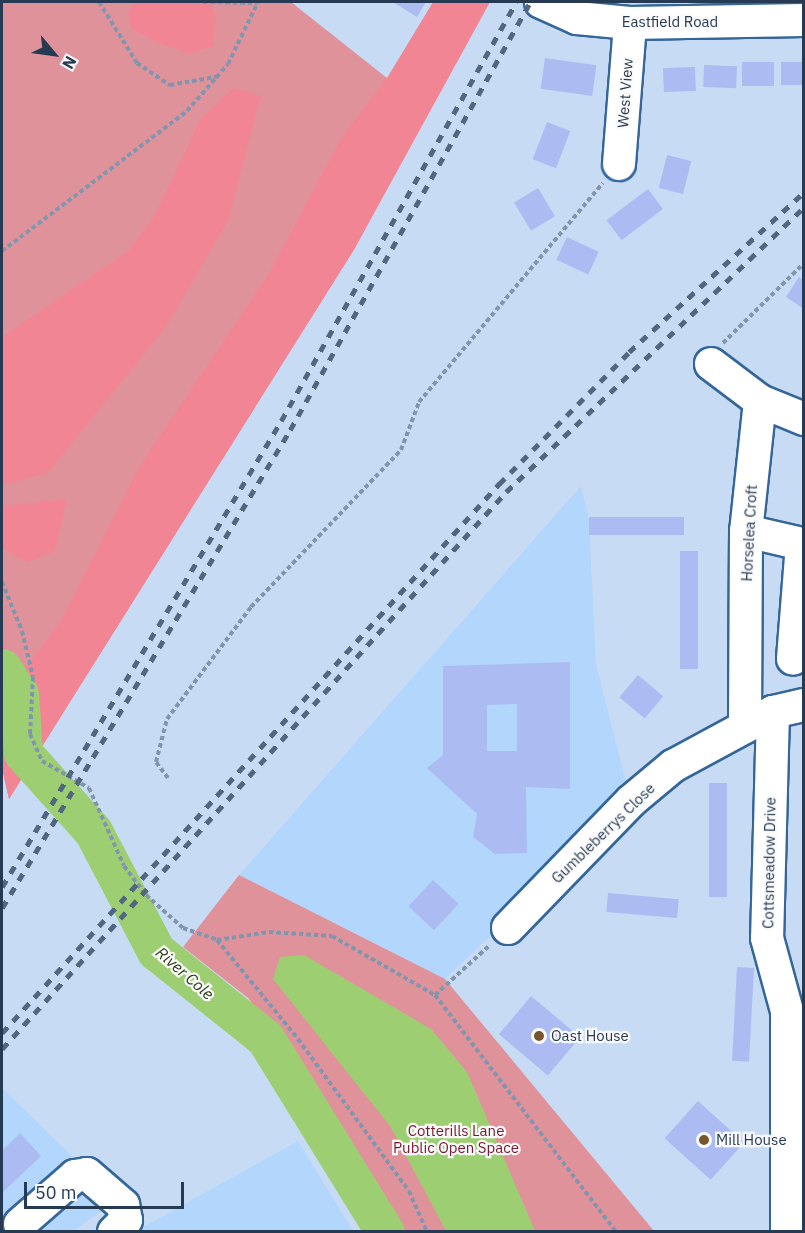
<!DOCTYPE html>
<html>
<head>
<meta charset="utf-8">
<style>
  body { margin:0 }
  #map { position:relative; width:805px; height:1233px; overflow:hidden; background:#c7dcf4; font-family:"IBM Plex Sans",sans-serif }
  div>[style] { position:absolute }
  .built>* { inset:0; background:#b3d6fd }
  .green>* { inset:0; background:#e0929b }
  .forest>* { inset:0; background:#f28594 }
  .water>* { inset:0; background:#9dcf72 }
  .river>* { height:39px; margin:-19.5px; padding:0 19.5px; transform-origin:19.5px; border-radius:19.5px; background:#9dcf72 }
  .building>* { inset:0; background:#acbcf3; transform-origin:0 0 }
  .path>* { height:4px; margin-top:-2px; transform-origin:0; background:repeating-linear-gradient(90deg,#8196ae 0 4.5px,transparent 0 7.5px) }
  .roads { filter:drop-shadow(2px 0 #34669a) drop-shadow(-2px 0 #34669a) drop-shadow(0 2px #34669a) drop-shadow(0 -2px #34669a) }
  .minor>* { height:32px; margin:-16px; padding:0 16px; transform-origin:16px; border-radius:16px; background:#fff }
  .rail>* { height:4.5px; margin-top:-2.25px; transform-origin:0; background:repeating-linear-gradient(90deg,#52677f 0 8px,transparent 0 16px) }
  .dots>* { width:16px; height:16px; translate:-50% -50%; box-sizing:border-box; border:3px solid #fafafa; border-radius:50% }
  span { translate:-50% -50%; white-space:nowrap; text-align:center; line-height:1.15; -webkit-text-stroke:4.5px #fafafa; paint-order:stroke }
  .street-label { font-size:15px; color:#263b53 }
  .poi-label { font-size:15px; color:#263b53 }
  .left { translate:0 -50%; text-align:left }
  .park-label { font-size:15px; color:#77162f }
  .water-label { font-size:16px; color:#2a3e18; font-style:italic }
  .frame { position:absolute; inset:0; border:3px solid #263b53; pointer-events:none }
  .north { position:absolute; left:24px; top:24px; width:60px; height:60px; -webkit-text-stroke:4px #fafafa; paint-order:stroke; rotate:119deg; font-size:16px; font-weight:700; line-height:24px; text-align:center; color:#263b53 }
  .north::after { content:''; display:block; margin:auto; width:21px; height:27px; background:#263b53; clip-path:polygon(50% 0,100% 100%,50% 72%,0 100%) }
  .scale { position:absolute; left:24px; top:1182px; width:160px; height:27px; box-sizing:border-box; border:3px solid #263b53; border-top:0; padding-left:8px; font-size:18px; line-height:21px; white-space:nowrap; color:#263b53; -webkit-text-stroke:4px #fafafa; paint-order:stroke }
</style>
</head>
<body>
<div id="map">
  <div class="built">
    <div style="clip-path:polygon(581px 486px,589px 520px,596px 664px,631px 801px,445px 979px,239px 875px)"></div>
    <div style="clip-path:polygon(2px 1088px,117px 1200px,73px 1231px,2px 1231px)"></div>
    <div style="clip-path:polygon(298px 1141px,353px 1231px,134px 1232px)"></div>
  </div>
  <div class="green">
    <div style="clip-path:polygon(2px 2px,291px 2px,387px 78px,355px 248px,9px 799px,2px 768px)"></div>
    <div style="clip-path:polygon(239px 875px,445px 979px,654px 1231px,402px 1231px,315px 1088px,248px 998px,183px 947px)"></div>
  </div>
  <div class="forest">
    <div style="clip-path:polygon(134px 2px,211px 2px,216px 19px,213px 46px,189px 54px,156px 42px,131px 28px,128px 12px)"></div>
    <div style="clip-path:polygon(433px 2px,490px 2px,355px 248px,9px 799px,2px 768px,2px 633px,7px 652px,23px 671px,61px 621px,139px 467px,269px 273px,343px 135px,387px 78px)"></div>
    <div style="clip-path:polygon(233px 88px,261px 96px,228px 221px,166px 327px,48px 473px,2px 485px,2px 337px,127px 252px,154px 217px,200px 120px)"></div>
    <div style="clip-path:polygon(67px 499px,55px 551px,28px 562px,2px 549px,2px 506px)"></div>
  </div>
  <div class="water">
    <div style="clip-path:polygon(304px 955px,431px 1029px,467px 1072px,535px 1231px,446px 1231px,390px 1126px,273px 979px,280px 957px)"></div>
  </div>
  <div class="river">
    <div style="left:2px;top:668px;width:31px;rotate:57deg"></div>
    <div style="left:19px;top:694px;width:59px;rotate:86.1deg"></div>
    <div style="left:23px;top:753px;width:105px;rotate:48.1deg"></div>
    <div style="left:93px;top:831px;width:136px;rotate:62.3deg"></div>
    <div style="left:156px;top:951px;width:139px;rotate:38.6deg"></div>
    <div style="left:265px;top:1038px;width:228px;rotate:58.3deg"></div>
  </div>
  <div class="building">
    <div style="clip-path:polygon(393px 2px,426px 2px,417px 17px)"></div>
    <div style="left:545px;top:58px;width:52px;height:31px;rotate:8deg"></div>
    <div style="left:742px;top:62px;width:32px;height:24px"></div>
    <div style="left:781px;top:62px;width:23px;height:23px"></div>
    <div style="left:704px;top:65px;width:33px;height:22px;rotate:2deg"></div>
    <div style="left:695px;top:67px;width:24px;height:32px;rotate:88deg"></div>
    <div style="left:547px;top:122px;width:25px;height:40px;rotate:21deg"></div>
    <div style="left:667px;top:155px;width:25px;height:34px;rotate:14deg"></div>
    <div style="left:538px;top:188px;width:33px;height:28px;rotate:59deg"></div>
    <div style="left:648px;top:189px;width:25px;height:52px;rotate:53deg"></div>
    <div style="left:567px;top:237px;width:35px;height:25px;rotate:25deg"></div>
    <div style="clip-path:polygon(799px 277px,804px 281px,804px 309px,786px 297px)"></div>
    <div style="left:684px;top:517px;width:18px;height:95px;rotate:90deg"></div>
    <div style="left:680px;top:551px;width:18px;height:118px"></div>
    <div style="clip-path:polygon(evenodd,570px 662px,570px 789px,526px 787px,527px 853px,495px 854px,473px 837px,477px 814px,427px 768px,443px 755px,443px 666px,570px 662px,517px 704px,517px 751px,487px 751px,487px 705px,517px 704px)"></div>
    <div style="left:638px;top:675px;width:33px;height:29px;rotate:40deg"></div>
    <div style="left:709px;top:783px;width:18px;height:114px"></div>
    <div style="left:433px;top:880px;width:35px;height:36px;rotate:43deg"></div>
    <div style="left:608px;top:893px;width:71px;height:19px;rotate:5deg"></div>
    <div style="left:737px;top:967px;width:17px;height:94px;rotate:3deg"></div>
    <div style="left:531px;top:996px;width:64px;height:50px;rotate:40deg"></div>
    <div style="left:698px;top:1101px;width:62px;height:50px;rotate:42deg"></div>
    <div style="clip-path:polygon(20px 1133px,41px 1156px,2px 1193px,2px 1151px)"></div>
  </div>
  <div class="path">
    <div style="left:99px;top:2px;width:72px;rotate:58.1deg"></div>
    <div style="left:137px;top:63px;width:40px;rotate:34deg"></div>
    <div style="left:170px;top:85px;width:51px;rotate:-10.2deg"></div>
    <div style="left:203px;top:2px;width:54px;rotate:1.1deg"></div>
    <div style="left:2px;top:251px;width:232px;rotate:-37.1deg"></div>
    <div style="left:187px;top:111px;width:62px;rotate:-48.9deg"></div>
    <div style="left:228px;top:64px;width:69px;rotate:-64.2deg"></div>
    <div style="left:723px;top:343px;width:114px;rotate:-44.6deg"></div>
    <div style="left:2px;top:582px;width:53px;rotate:67.8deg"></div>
    <div style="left:22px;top:631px;width:47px;rotate:76.6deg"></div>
    <div style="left:33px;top:677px;width:57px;rotate:93deg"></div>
    <div style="left:30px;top:734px;width:30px;rotate:66deg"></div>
    <div style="left:42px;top:761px;width:54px;rotate:29.9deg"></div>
    <div style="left:89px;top:788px;width:85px;rotate:65.8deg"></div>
    <div style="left:124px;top:866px;width:36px;rotate:53deg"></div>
    <div style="left:146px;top:895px;width:50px;rotate:41.7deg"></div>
    <div style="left:183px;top:928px;width:36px;rotate:19deg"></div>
    <div style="left:217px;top:940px;width:128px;rotate:50.7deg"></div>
    <div style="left:298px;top:1039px;width:188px;rotate:53.9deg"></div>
    <div style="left:409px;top:1191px;width:45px;rotate:66.3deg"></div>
    <div style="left:168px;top:778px;width:20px;rotate:-127deg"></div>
    <div style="left:156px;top:762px;width:44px;rotate:-75.7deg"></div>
    <div style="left:167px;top:719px;width:140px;rotate:-53.1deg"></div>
    <div style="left:251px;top:607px;width:217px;rotate:-46.3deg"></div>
    <div style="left:401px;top:450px;width:51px;rotate:-69.4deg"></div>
    <div style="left:419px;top:402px;width:286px;rotate:-50deg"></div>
    <div style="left:217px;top:940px;width:53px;rotate:-8.7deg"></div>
    <div style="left:269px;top:932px;width:63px;rotate:3.6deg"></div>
    <div style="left:332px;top:936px;width:119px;rotate:29.8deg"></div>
    <div style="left:435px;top:995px;width:298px;rotate:52.6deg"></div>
    <div style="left:435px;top:995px;width:74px;rotate:-42.3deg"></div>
  </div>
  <div class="roads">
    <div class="minor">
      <div style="left:541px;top:2px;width:39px;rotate:24deg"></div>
      <div style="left:577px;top:18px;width:53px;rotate:5.4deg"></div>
      <div style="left:630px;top:23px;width:174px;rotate:-1deg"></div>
      <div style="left:619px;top:164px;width:141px;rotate:-85.5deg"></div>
      <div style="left:711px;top:364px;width:61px;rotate:37.1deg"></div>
      <div style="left:760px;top:401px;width:131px;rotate:96.1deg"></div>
      <div style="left:746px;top:531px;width:196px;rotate:90.3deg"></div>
      <div style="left:760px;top:401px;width:48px;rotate:22.2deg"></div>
      <div style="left:746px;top:531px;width:57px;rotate:13.1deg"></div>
      <div style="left:802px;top:544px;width:115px;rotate:94.5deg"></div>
      <div style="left:773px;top:712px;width:226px;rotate:91.5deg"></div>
      <div style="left:767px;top:938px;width:76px;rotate:74.7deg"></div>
      <div style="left:787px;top:1011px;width:221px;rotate:90deg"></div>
      <div style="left:508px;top:928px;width:177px;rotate:-45.9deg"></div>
      <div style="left:631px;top:801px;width:55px;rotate:-39.8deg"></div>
      <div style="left:673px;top:766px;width:114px;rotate:-28.4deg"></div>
      <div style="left:773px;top:712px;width:32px;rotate:-13deg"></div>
      <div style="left:20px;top:1224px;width:73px;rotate:-41.1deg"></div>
      <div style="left:75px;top:1176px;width:12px;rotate:-9deg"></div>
      <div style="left:87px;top:1174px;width:48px;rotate:40.7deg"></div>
      <div style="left:123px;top:1205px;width:15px;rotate:79deg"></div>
      <div style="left:126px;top:1220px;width:17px;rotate:135deg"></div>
    </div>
  </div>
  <div class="rail">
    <div style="left:2px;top:887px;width:543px;rotate:-59.09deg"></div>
    <div style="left:281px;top:421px;width:480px;rotate:-60.7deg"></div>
    <div style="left:2px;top:908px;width:558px;rotate:-58.93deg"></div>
    <div style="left:290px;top:430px;width:491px;rotate:-60.7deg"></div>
    <div style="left:2px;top:1033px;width:741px;rotate:-47.85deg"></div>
    <div style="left:499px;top:484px;width:185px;rotate:-45.4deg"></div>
    <div style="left:629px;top:352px;width:237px;rotate:-42.4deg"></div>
    <div style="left:2px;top:1049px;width:751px;rotate:-47.86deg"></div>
    <div style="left:506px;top:492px;width:412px;rotate:-43.7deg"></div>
  </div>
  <div class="dots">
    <div style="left:539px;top:1036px;background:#76562c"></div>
    <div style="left:704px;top:1140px;background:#76562c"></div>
  </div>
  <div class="street-label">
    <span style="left:670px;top:22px">Eastfield Road</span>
    <span style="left:625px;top:93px;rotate:-86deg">West View</span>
    <span style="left:749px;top:533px;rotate:-87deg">Horselea Croft</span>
    <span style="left:603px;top:833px;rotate:-44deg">Gumbleberrys Close</span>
    <span style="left:769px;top:863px;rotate:-89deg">Cottsmeadow Drive</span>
  </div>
  <div class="poi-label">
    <span class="left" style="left:551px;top:1036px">Oast House</span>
    <span class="left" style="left:716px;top:1140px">Mill House</span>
  </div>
  <div class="park-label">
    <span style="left:456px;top:1139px">Cotterills Lane<br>Public Open Space</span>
  </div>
  <div class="water-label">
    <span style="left:185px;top:973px;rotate:41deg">River Cole</span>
  </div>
  <div class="frame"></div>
  <div class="north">N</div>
  <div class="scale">50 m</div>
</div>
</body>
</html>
